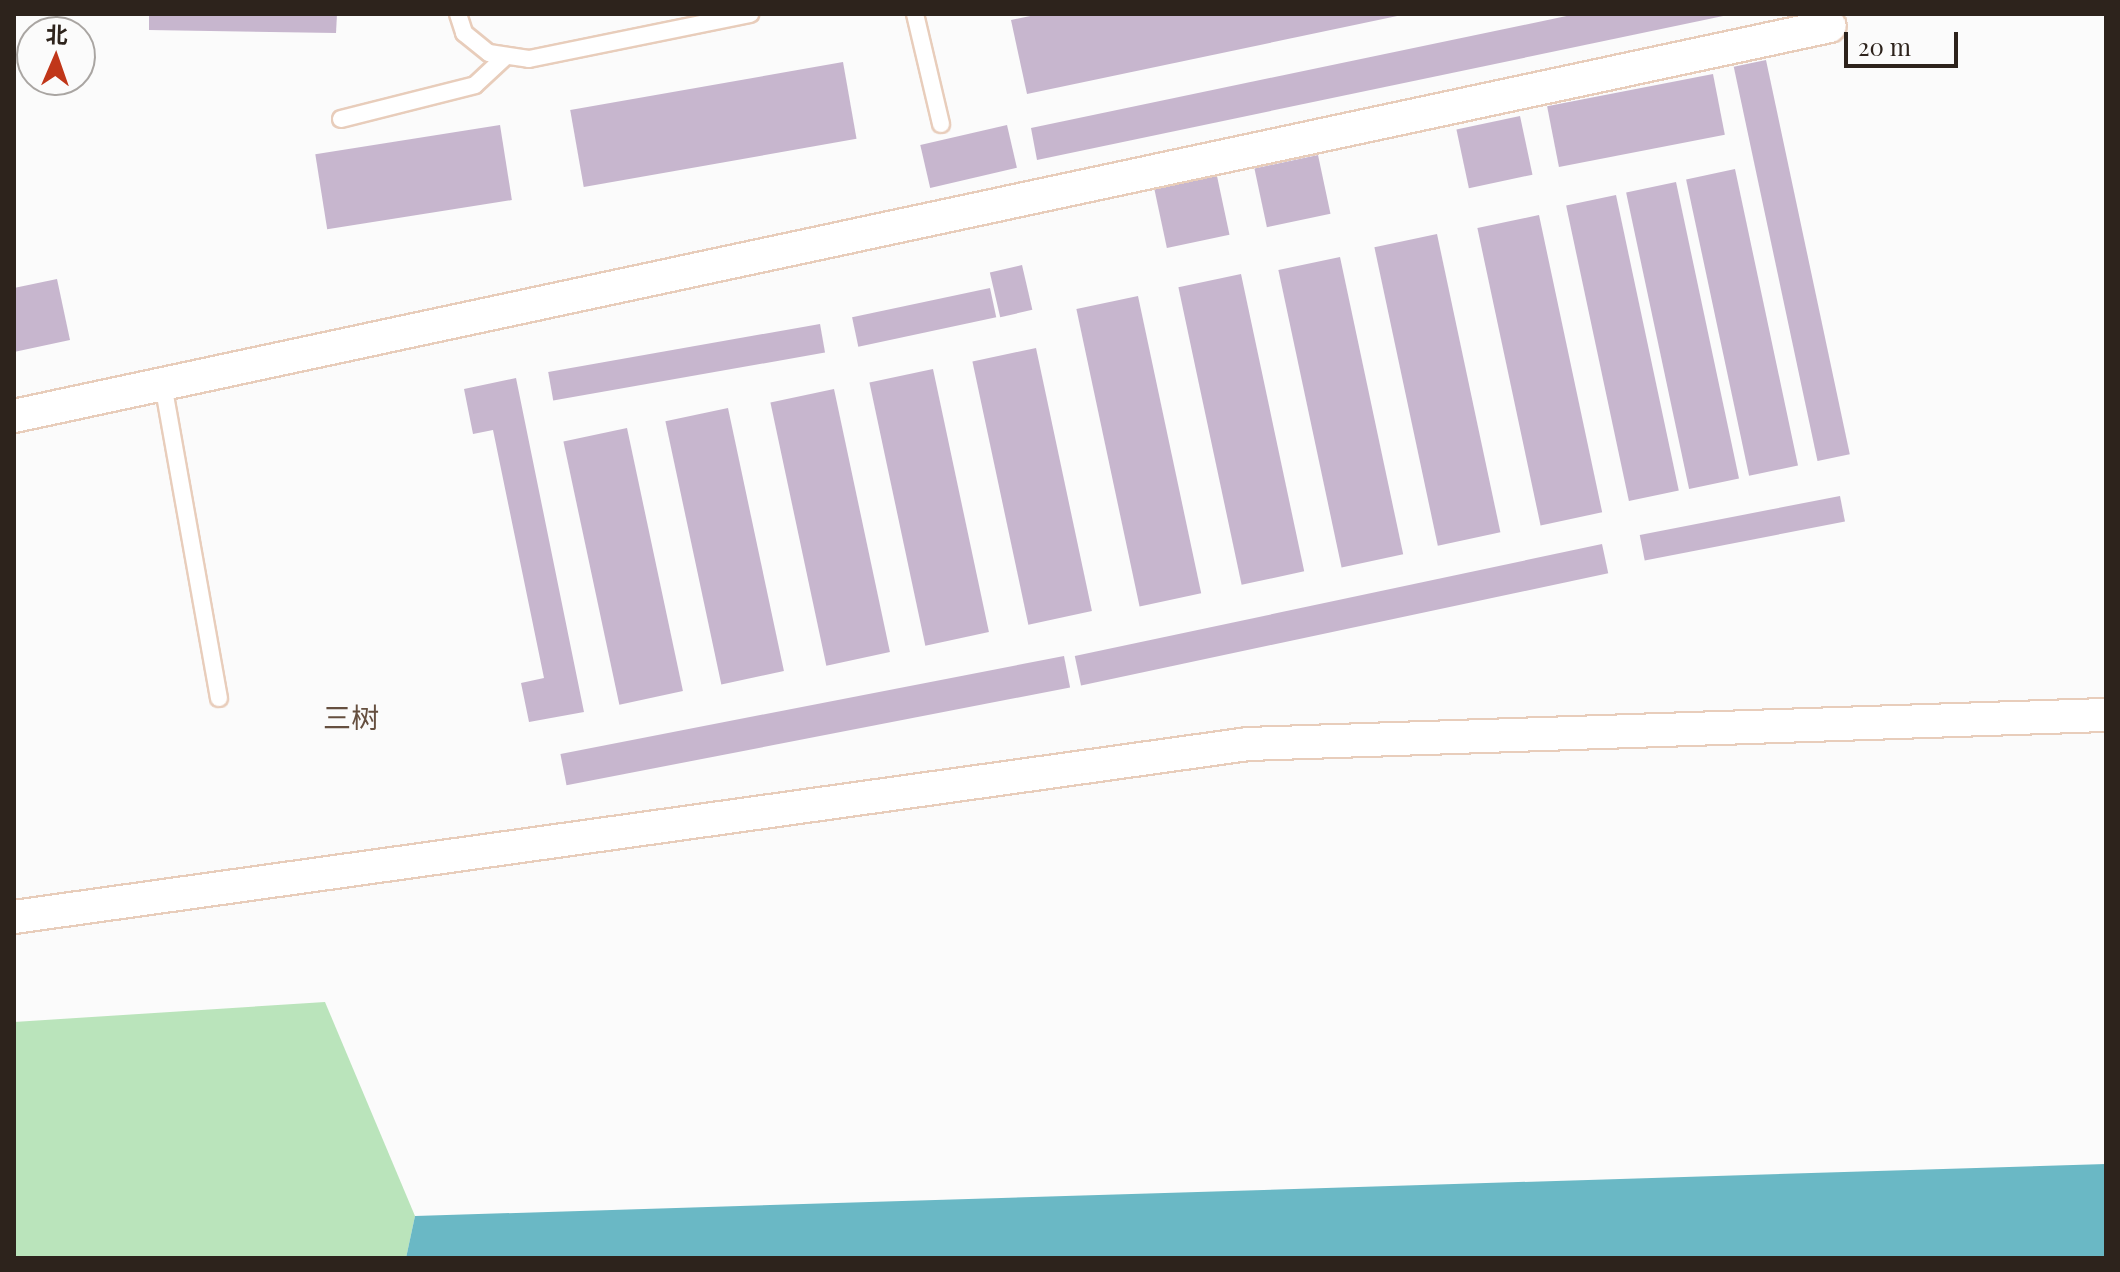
<!DOCTYPE html>
<html>
<head>
<meta charset="utf-8">
<style>
  body { margin:0 }
  #map { position:relative; width:2120px; height:1272px; overflow:hidden; background:#fbfbfb; font-family:"Playfair Display","Noto Sans SC",serif }
  div>[style] { position:absolute }
  .green>* { inset:0; background:#bae4bb }
  .water>* { inset:0; background:#6ab8c5 }
  .building>* { inset:0; background:#c7b6ce; transform-origin:0 0 }
  .roads { filter:drop-shadow(2px 0 #e8cdbb) drop-shadow(-2px 0 #e8cdbb) drop-shadow(0 2px #e8cdbb) drop-shadow(0 -2px #e8cdbb) }
  .lane>* { height:16px; margin:-8px; padding:0 8px; transform-origin:8px; border-radius:8px; background:#fff }
  .street>* { height:32px; margin:-16px; padding:0 16px; transform-origin:16px; border-radius:16px; background:#fff }
  span { translate:-50% -50%; white-space:nowrap; text-align:center; line-height:1.15; -webkit-text-stroke:7px #fbfbfb; paint-order:stroke }
  .quarter-label { font-size:28px; color:#654f3f }
  .frame { position:absolute; inset:0; border:16px solid #2d231c; pointer-events:none }
  .north { position:absolute; left:16px; top:16px; width:80px; height:80px; box-sizing:border-box; background:#fbfbfb; border:2px solid #a9a5a2; border-radius:50%; rotate:2deg; font-size:22px; font-weight:700; line-height:32px; text-align:center; color:#2d231c }
  .north::after { content:''; display:block; margin:auto; width:28px; height:36px; background:#c03619; clip-path:polygon(50% 0,100% 100%,50% 72%,0 100%) }
  .scale { position:absolute; left:1844px; top:32px; width:114px; height:36px; box-sizing:border-box; border:4px solid #2d231c; border-top:0; padding-left:10px; font-size:24px; line-height:28px; white-space:nowrap; color:#2d231c; -webkit-text-stroke:6px #fbfbfb; paint-order:stroke }
</style>
</head>
<body>
<div id="map">
  <div class="green">
    <div style="clip-path:polygon(325px 1002px,415px 1216px,406px 1258px,14px 1258px,14px 1022px)"></div>
  </div>
  <div class="water">
    <div style="clip-path:polygon(2106px 1164px,2106px 1258px,406px 1258px,415px 1216px)"></div>
  </div>
  <div class="building">
    <div style="clip-path:polygon(149px 14px,337px 14px,336px 33px,149px 30px)"></div>
    <div style="clip-path:polygon(1040px 14px,1402px 14px,1402px 15px,1027px 94px,1011px 20px)"></div>
    <div style="clip-path:polygon(1576px 14px,1728px 15px,1037px 160px,1031px 128px)"></div>
    <div style="left:1766px;top:60px;width:403px;height:33px;rotate:78deg"></div>
    <div style="left:843px;top:62px;width:78px;height:277px;rotate:80deg"></div>
    <div style="left:1713px;top:74px;width:62px;height:169px;rotate:79deg"></div>
    <div style="left:1520px;top:116px;width:60px;height:65px;rotate:78deg"></div>
    <div style="left:500px;top:125px;width:76px;height:187px;rotate:81deg"></div>
    <div style="left:1007px;top:125px;width:44px;height:89px;rotate:77deg"></div>
    <div style="left:1318px;top:155px;width:60px;height:65px;rotate:78deg"></div>
    <div style="left:1735px;top:169px;width:303px;height:50px;rotate:78deg"></div>
    <div style="left:1217px;top:176px;width:60px;height:64px;rotate:78deg"></div>
    <div style="left:1676px;top:182px;width:303px;height:51px;rotate:78deg"></div>
    <div style="left:1616px;top:195px;width:302px;height:51px;rotate:78deg"></div>
    <div style="left:1539px;top:215px;width:304px;height:63px;rotate:78deg"></div>
    <div style="left:1437px;top:234px;width:305px;height:64px;rotate:78deg"></div>
    <div style="left:1340px;top:257px;width:304px;height:63px;rotate:78deg"></div>
    <div style="left:1022px;top:265px;width:46px;height:33px;rotate:77deg"></div>
    <div style="left:1241px;top:274px;width:304px;height:64px;rotate:78deg"></div>
    <div style="clip-path:polygon(57px 279px,70px 340px,14px 352px,14px 288px)"></div>
    <div style="left:990px;top:288px;width:30px;height:141px;rotate:78deg"></div>
    <div style="left:1138px;top:296px;width:304px;height:63px;rotate:78deg"></div>
    <div style="left:820px;top:324px;width:29px;height:276px;rotate:80deg"></div>
    <div style="left:1036px;top:348px;width:269px;height:65px;rotate:78deg"></div>
    <div style="left:933px;top:369px;width:269px;height:65px;rotate:78deg"></div>
    <div style="clip-path:polygon(516px 378px,584px 712px,529px 722px,521px 683px,544px 678px,493px 430px,473px 434px,464px 389px)"></div>
    <div style="left:834px;top:389px;width:269px;height:65px;rotate:78deg"></div>
    <div style="left:728px;top:408px;width:269px;height:64px;rotate:78deg"></div>
    <div style="left:627px;top:428px;width:269px;height:65px;rotate:78deg"></div>
    <div style="left:1840px;top:496px;width:26px;height:204px;rotate:79deg"></div>
    <div style="left:1602px;top:544px;width:30px;height:539px;rotate:78deg"></div>
    <div style="left:1064px;top:656px;width:32px;height:513px;rotate:79deg"></div>
  </div>
  <div class="roads">
    <div class="lane">
      <div style="left:458px;top:14px;width:20px;rotate:72deg"></div>
      <div style="left:464px;top:33px;width:32px;rotate:39deg"></div>
      <div style="left:489px;top:53px;width:40px;rotate:8.5deg"></div>
      <div style="left:529px;top:59px;width:226px;rotate:-11.5deg"></div>
      <div style="left:915px;top:14px;width:113px;rotate:76.7deg"></div>
      <div style="left:341px;top:119px;width:138px;rotate:-14.2deg"></div>
      <div style="left:475px;top:85px;width:42px;rotate:-43.1deg"></div>
      <div style="left:163px;top:384px;width:319px;rotate:79.9deg"></div>
    </div>
    <div class="street">
      <div style="left:14px;top:416px;width:1857px;rotate:-12.12deg"></div>
      <div style="left:14px;top:917px;width:1246px;rotate:-7.98deg"></div>
      <div style="left:1248px;top:744px;width:858px;rotate:-1.94deg"></div>
    </div>
  </div>
  <div class="quarter-label">
    <span style="left:351px;top:717px">三树</span>
  </div>
  <div class="frame"></div>
  <div class="north">北</div>
  <div class="scale">20 m</div>
</div>
</body>
</html>
